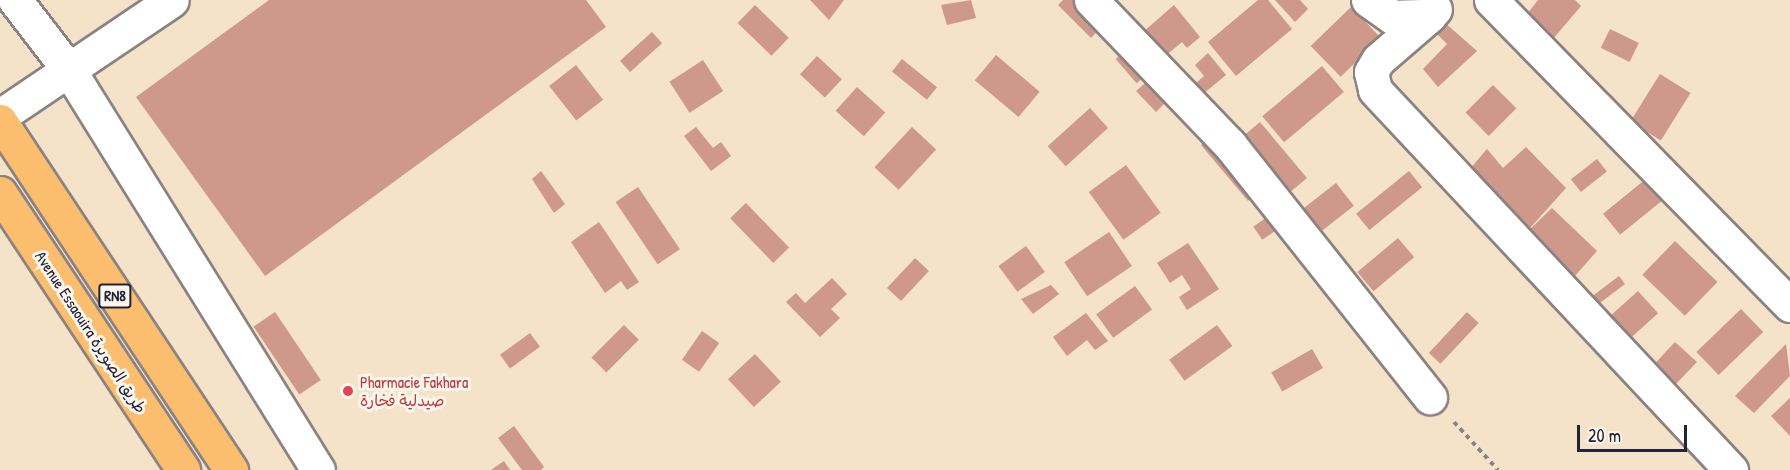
<!DOCTYPE html>
<html>
<head>
<meta charset="utf-8">
<style>
  body { margin:0 }
  #map { position:relative; width:1790px; height:470px; overflow:hidden; background:#f4e2c9; font-family:"Patrick Hand","Playpen Sans Arabic",sans-serif }
  div>[style] { position:absolute }
  .building>* { inset:0; background:#ce988a; transform-origin:0 0 }
  .path>* { height:4px; margin-top:-2px; transform-origin:0; background:repeating-linear-gradient(90deg,#8b8282 0 4.5px,transparent 0 9px) }
  .roads { filter:drop-shadow(2px 0 #8b8282) drop-shadow(-2px 0 #8b8282) drop-shadow(0 2px #8b8282) drop-shadow(0 -2px #8b8282) }
  .minor>* { height:33px; margin:-16.5px; padding:0 16.5px; transform-origin:16.5px; border-radius:16.5px; background:#fff }
  .major>* { height:33px; margin:-16.5px; padding:0 16.5px; transform-origin:16.5px; border-radius:16.5px; background:#fbbd6e }
  .dots>* { width:16px; height:16px; translate:-50% -50%; box-sizing:border-box; border:3px solid #fbf7ec; border-radius:50% }
  span { translate:-50% -50%; white-space:nowrap; text-align:center; line-height:1.15; -webkit-text-stroke:6px #fbf7ec; paint-order:stroke }
  .shield-label span { padding:2px 4px; background:#fbf7ec; border:2px solid; border-radius:4px; -webkit-text-stroke-width:0 }
  .shield-label { font-size:15px; color:#22223b; font-weight:700 }
  .street-label { font-size:16px; color:#22223b }
  .health-label { font-size:16px; color:#be3a42 }
  .left { translate:0 -50%; text-align:left }
  .scale { position:absolute; left:1577px; top:425px; width:110px; height:27px; box-sizing:border-box; border:3px solid #22223b; border-top:0; padding-left:8px; font-size:18px; line-height:21px; white-space:nowrap; color:#22223b; -webkit-text-stroke:4px #fbf7ec; paint-order:stroke }
</style>
</head>
<body>
<div id="map">
  <div class="building">
    <div style="clip-path:polygon(269px 0,586px 0,606px 27px,265px 276px,136px 97px)"></div>
    <div style="clip-path:polygon(810px 0,844px 0,829px 20px)"></div>
    <div style="clip-path:polygon(971px 0,976px 18px,947px 25px,941px 5px)"></div>
    <div style="clip-path:polygon(1063px 0,1084px 0,1106px 22px,1091px 38px,1058px 5px)"></div>
    <div style="clip-path:polygon(1258px 0,1268px 0,1292px 29px,1236px 76px,1208px 42px)"></div>
    <div style="clip-path:polygon(1275px 0,1300px 0,1308px 9px,1295px 22px)"></div>
    <div style="clip-path:polygon(1538px 0,1575px 0,1581px 6px,1547px 46px,1520px 23px)"></div>
    <div style="left:755px;top:5px;width:47px;height:25px;rotate:44deg"></div>
    <div style="clip-path:polygon(1174px 5px,1200px 37px,1187px 48px,1182px 42px,1164px 57px,1142px 33px)"></div>
    <div style="left:1351px;top:7px;width:43px;height:56px;rotate:46deg"></div>
    <div style="clip-path:polygon(1444px 22px,1477px 51px,1438px 87px,1423px 69px,1447px 44px,1434px 31px)"></div>
    <div style="left:1610px;top:29px;width:32px;height:21px;rotate:26deg"></div>
    <div style="left:652px;top:32px;width:15px;height:43px;rotate:48deg"></div>
    <div style="left:1133px;top:44px;width:32px;height:23px;rotate:49deg"></div>
    <div style="clip-path:polygon(1208px 53px,1226px 75px,1197px 99px,1189px 89px,1204px 76px,1195px 65px)"></div>
    <div style="left:996px;top:55px;width:57px;height:33px;rotate:40deg"></div>
    <div style="left:817px;top:56px;width:34px;height:25px;rotate:43deg"></div>
    <div style="left:902px;top:59px;width:45px;height:16px;rotate:39deg"></div>
    <div style="left:703px;top:60px;width:37px;height:40px;rotate:57deg"></div>
    <div style="left:576px;top:65px;width:44px;height:34px;rotate:52deg"></div>
    <div style="left:1322px;top:66px;width:34px;height:78px;rotate:50deg"></div>
    <div style="clip-path:polygon(1157px 73px,1168px 100px,1156px 112px,1136px 91px)"></div>
    <div style="left:1660px;top:74px;width:36px;height:56px;rotate:32deg"></div>
    <div style="left:1493px;top:85px;width:33px;height:39px;rotate:45deg"></div>
    <div style="left:857px;top:87px;width:38px;height:32px;rotate:42deg"></div>
    <div style="left:1090px;top:108px;width:27px;height:57px;rotate:48deg"></div>
    <div style="left:1260px;top:122px;width:73px;height:33px;rotate:50deg"></div>
    <div style="clip-path:polygon(696px 127px,713px 148px,721px 142px,731px 156px,711px 171px,684px 136px)"></div>
    <div style="left:912px;top:127px;width:33px;height:55px;rotate:43deg"></div>
    <div style="left:1214px;top:134px;width:73px;height:17px;rotate:50deg"></div>
    <div style="clip-path:polygon(1526px 147px,1566px 188px,1521px 238px,1552px 208px,1597px 251px,1567px 285px,1519px 240px,1463px 177px,1487px 149px,1503px 168px)"></div>
    <div style="left:1597px;top:159px;width:16px;height:33px;rotate:52deg"></div>
    <div style="left:1126px;top:165px;width:59px;height:46px;rotate:54deg"></div>
    <div style="clip-path:polygon(541px 171px,565px 204px,554px 213px,532px 179px)"></div>
    <div style="left:1409px;top:171px;width:21px;height:68px;rotate:51deg"></div>
    <div style="left:1652px;top:174px;width:27px;height:63px;rotate:51deg"></div>
    <div style="left:1336px;top:183px;width:29px;height:48px;rotate:52deg"></div>
    <div style="left:638px;top:187px;width:75px;height:27px;rotate:56deg"></div>
    <div style="left:746px;top:203px;width:62px;height:22px;rotate:46deg"></div>
    <div style="left:1277px;top:210px;width:16px;height:29px;rotate:55deg"></div>
    <div style="clip-path:polygon(599px 222px,639px 282px,627px 290px,621px 281px,605px 293px,571px 242px)"></div>
    <div style="left:1109px;top:232px;width:41px;height:54px;rotate:56deg"></div>
    <div style="left:1398px;top:238px;width:25px;height:53px;rotate:50deg"></div>
    <div style="left:1675px;top:241px;width:59px;height:47px;rotate:44deg"></div>
    <div style="clip-path:polygon(1188px 243px,1219px 289px,1187px 310px,1179px 297px,1191px 289px,1182px 275px,1170px 283px,1157px 263px)"></div>
    <div style="left:1026px;top:246px;width:32px;height:34px;rotate:54deg"></div>
    <div style="left:915px;top:258px;width:19px;height:41px;rotate:43deg"></div>
    <div style="left:1619px;top:276px;width:10px;height:44px;rotate:53deg"></div>
    <div style="clip-path:polygon(832px 278px,847px 294px,831px 309px,840px 318px,820px 337px,786px 302px,796px 293px,805px 303px)"></div>
    <div style="clip-path:polygon(1051px 285px,1059px 294px,1033px 314px,1021px 299px)"></div>
    <div style="left:1135px;top:286px;width:29px;height:48px;rotate:54deg"></div>
    <div style="left:1638px;top:291px;width:30px;height:48px;rotate:48deg"></div>
    <div style="left:1741px;top:309px;width:32px;height:62px;rotate:46deg"></div>
    <div style="left:275px;top:312px;width:82px;height:26px;rotate:56deg"></div>
    <div style="left:1467px;top:312px;width:16px;height:56px;rotate:43deg"></div>
    <div style="clip-path:polygon(1086px 313px,1108px 341px,1095px 350px,1087px 340px,1067px 356px,1053px 337px)"></div>
    <div style="left:624px;top:325px;width:21px;height:46px;rotate:45deg"></div>
    <div style="left:1217px;top:325px;width:26px;height:59px;rotate:54deg"></div>
    <div style="left:702px;top:331px;width:21px;height:35px;rotate:35deg"></div>
    <div style="left:530px;top:333px;width:17px;height:37px;rotate:54deg"></div>
    <div style="clip-path:polygon(1675px 342px,1697px 362px,1672px 388px,1646px 373px)"></div>
    <div style="clip-path:polygon(1786px 344px,1790px 376px,1754px 413px,1735px 396px)"></div>
    <div style="left:1312px;top:349px;width:22px;height:47px;rotate:60deg"></div>
    <div style="left:755px;top:354px;width:38px;height:37px;rotate:47deg"></div>
    <div style="clip-path:polygon(1790px 398px,1790px 436px,1771px 416px)"></div>
    <div style="clip-path:polygon(514px 426px,544px 467px,541px 470px,522px 470px,498px 438px)"></div>
    <div style="clip-path:polygon(504px 461px,510px 470px,491px 470px)"></div>
  </div>
  <div class="path">
    <div style="left:1454px;top:422px;width:65px;rotate:47.5deg"></div>
  </div>
  <div class="roads">
    <div class="minor">
      <div style="left:15px;top:0;width:88px;rotate:52.4deg"></div>
      <div style="left:69px;top:70px;width:471px;rotate:58.1deg"></div>
      <div style="left:1091px;top:0;width:201px;rotate:46.2deg"></div>
      <div style="left:1230px;top:145px;width:322px;rotate:51.6deg"></div>
      <div style="left:1368px;top:0;width:29px;rotate:35deg"></div>
      <div style="left:1392px;top:17px;width:37px;rotate:-2deg"></div>
      <div style="left:1429px;top:16px;width:9px;rotate:-49deg"></div>
      <div style="left:1491px;top:0;width:427px;rotate:45.6deg"></div>
      <div style="left:1429px;top:16px;width:67px;rotate:139.2deg"></div>
      <div style="left:1378px;top:60px;width:14px;rotate:120deg"></div>
      <div style="left:1371px;top:72px;width:18px;rotate:77deg"></div>
      <div style="left:1375px;top:90px;width:521px;rotate:46.87deg"></div>
      <div style="left:0;top:116px;width:207px;rotate:-34deg"></div>
    </div>
    <div class="major">
      <div style="left:0;top:121px;width:419px;rotate:56.5deg"></div>
      <div style="left:0;top:193px;width:332px;rotate:56.5deg"></div>
    </div>
  </div>
  <div class="dots">
    <div style="left:348px;top:391px;background:#e0444e"></div>
  </div>
  <div class="shield-label">
    <span style="left:115px;top:296px">RN8</span>
  </div>
  <div class="street-label">
    <span style="left:91px;top:332px;rotate:57deg">Avenue Essaouira طريق الصويرة</span>
  </div>
  <div class="health-label">
    <span class="left" style="left:360px;top:391px">Pharmacie Fakhara<br>صيدلية فخارة</span>
  </div>
  <div class="scale">20 m</div>
</div>
</body>
</html>
